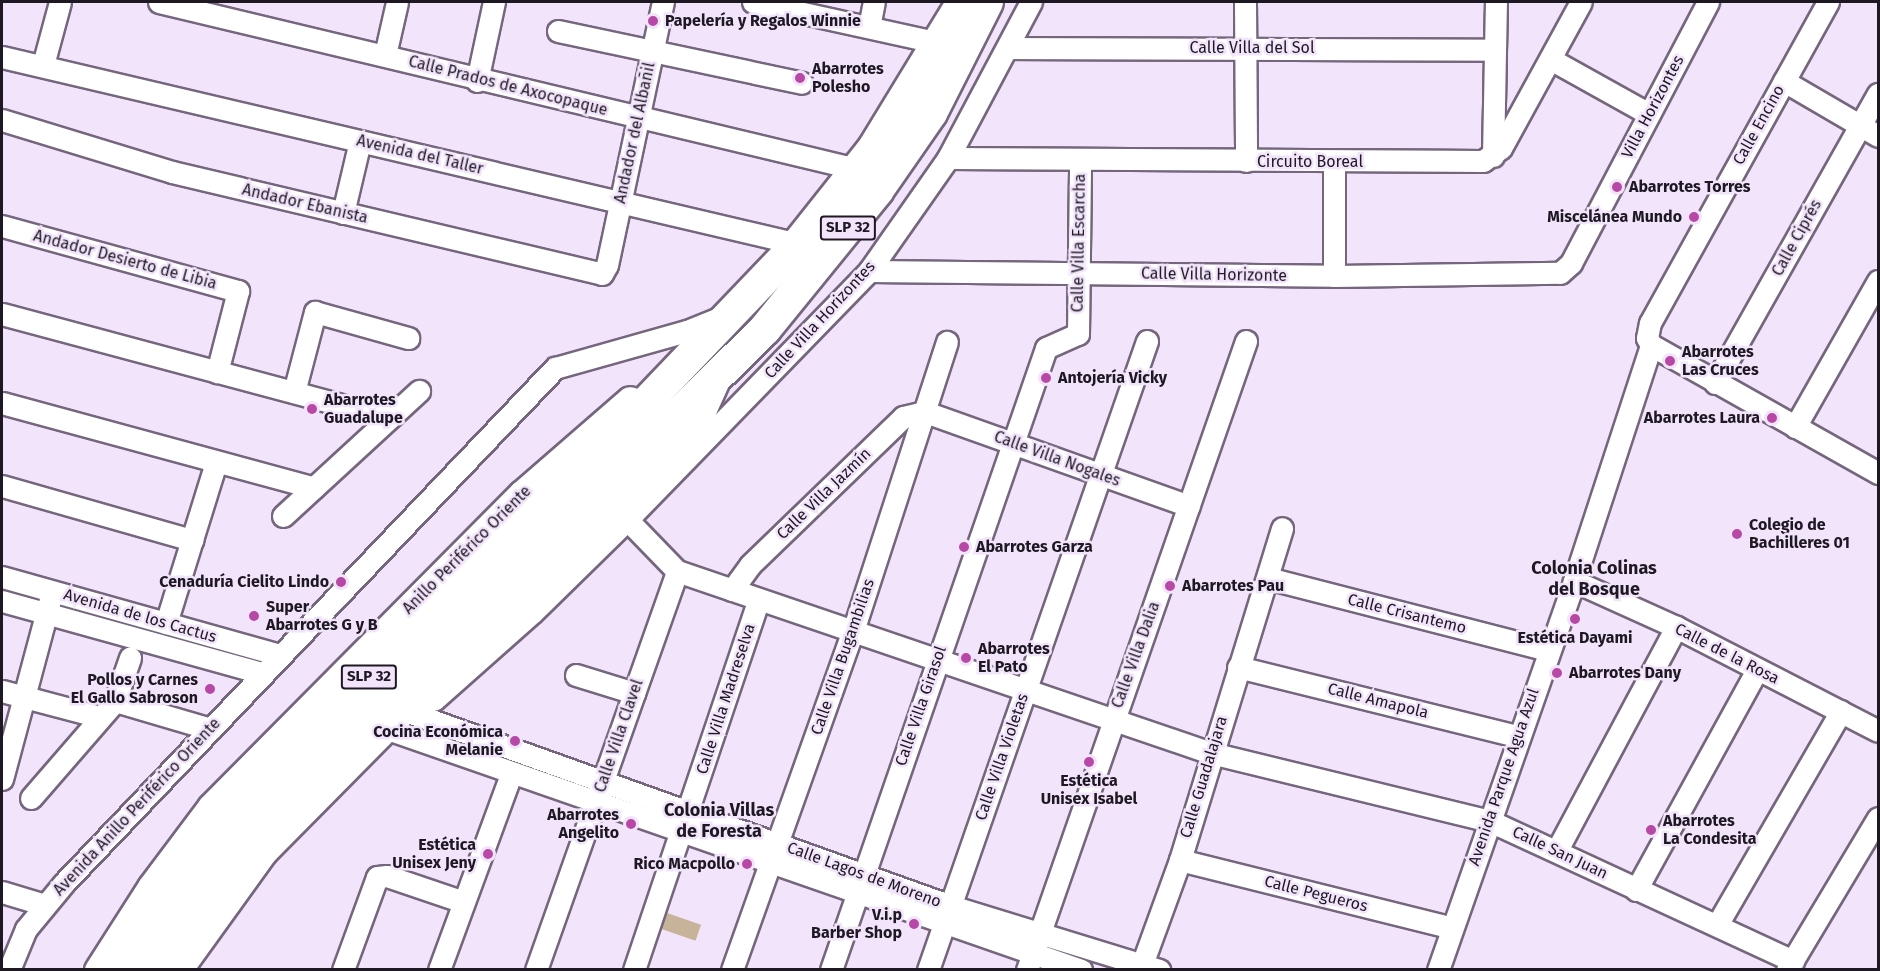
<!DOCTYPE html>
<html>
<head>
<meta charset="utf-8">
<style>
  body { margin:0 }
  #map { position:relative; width:1880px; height:971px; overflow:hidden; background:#f2e5fb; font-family:"Fira Sans",sans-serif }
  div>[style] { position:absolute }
  .building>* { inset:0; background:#c7b29a; transform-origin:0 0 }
  .roads { filter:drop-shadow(2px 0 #75667e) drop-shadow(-2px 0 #75667e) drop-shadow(0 2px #75667e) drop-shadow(0 -2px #75667e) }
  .minor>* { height:21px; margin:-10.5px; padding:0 10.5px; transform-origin:10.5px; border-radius:10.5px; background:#fff }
  .major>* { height:27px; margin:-13.5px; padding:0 13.5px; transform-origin:13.5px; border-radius:13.5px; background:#fff }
  .highway>* { height:32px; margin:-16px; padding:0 16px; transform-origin:16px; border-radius:16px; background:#fff }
  .dots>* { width:16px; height:16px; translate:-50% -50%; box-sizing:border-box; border:3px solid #f2e5fb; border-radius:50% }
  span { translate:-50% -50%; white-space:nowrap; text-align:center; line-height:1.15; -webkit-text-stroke:5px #f2e5fb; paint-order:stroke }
  .shield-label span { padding:2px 4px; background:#f2e5fb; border:2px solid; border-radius:4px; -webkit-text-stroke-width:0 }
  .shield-label { font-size:15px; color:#1e1822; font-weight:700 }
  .poi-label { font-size:16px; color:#1e1822; font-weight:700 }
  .left { translate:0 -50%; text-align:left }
  .right { translate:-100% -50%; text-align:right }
  .street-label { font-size:16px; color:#1e1822 }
  .neighbourhood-label { font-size:18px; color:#1e1822; font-weight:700 }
  .frame { position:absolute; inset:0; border:3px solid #1e1822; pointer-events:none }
</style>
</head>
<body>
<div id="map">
  <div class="building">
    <div style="left:667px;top:913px;width:36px;height:17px;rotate:19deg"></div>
  </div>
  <div class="roads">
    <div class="minor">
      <div style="left:159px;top:2px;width:718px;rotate:13.46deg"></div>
      <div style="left:753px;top:2px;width:191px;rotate:12.4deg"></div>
      <div style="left:1245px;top:2px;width:159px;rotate:89.6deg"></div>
      <div style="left:869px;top:27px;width:25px;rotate:-79deg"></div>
      <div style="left:558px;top:31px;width:249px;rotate:12deg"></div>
      <div style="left:1010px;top:48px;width:485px;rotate:0.2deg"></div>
      <div style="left:385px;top:55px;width:54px;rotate:-77.2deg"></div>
      <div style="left:2px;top:57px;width:818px;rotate:13.22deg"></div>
      <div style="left:1552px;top:60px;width:111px;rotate:29.1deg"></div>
      <div style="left:43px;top:65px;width:65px;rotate:-74.9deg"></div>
      <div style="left:477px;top:81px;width:81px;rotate:-77.9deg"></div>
      <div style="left:1784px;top:81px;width:109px;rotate:30.3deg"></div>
      <div style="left:2px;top:120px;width:178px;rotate:17deg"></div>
      <div style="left:172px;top:172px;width:442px;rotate:13.3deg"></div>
      <div style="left:602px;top:274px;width:10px;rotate:-61deg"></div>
      <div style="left:607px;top:265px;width:269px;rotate:-78deg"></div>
      <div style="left:1493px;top:156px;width:154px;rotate:-88.9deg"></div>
      <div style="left:948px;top:158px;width:535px;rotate:0.32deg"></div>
      <div style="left:1483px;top:161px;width:22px;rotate:-36deg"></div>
      <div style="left:1501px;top:148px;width:166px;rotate:-61.3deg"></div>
      <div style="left:343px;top:213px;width:74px;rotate:-76.7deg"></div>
      <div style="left:2px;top:226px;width:245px;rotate:15.4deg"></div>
      <div style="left:238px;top:291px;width:84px;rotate:104.5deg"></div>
      <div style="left:869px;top:271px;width:465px;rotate:0.6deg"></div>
      <div style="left:1334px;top:276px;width:226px;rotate:-0.8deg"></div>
      <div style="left:1560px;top:273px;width:15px;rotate:-42deg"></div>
      <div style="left:1571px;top:263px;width:295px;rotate:-62.3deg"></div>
      <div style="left:1334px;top:276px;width:114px;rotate:-90deg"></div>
      <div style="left:2px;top:314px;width:401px;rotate:15deg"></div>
      <div style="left:1651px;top:345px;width:8px;rotate:-120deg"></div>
      <div style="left:1647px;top:338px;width:15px;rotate:-79deg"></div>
      <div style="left:1650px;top:323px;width:367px;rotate:-61deg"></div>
      <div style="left:1651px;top:345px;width:261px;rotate:29.4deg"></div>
      <div style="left:1715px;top:383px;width:332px;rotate:-60.6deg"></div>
      <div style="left:294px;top:392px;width:83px;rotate:-75.3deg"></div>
      <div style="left:315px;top:312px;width:97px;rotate:15.6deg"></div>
      <div style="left:2px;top:403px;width:323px;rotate:15.2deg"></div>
      <div style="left:925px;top:412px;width:280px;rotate:19.6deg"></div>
      <div style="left:1795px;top:427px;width:168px;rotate:-60.4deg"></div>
      <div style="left:2px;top:486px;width:198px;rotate:15.9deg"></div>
      <div style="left:615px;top:507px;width:89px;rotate:45.9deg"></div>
      <div style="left:677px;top:571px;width:564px;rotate:18.82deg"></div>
      <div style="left:1211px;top:753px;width:287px;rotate:13.7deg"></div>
      <div style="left:1490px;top:821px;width:334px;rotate:24.8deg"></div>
      <div style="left:283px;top:516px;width:185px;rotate:-42.6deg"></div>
      <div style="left:2px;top:577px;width:288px;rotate:15.7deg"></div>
      <div style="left:1574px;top:581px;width:112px;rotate:24.3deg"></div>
      <div style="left:1676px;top:627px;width:227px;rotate:27.2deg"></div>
      <div style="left:1265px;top:584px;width:11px;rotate:-22deg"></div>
      <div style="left:1275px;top:580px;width:282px;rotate:14.4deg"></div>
      <div style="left:732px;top:590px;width:31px;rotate:-54deg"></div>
      <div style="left:750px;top:565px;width:213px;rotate:-44deg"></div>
      <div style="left:903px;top:417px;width:23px;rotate:-13deg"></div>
      <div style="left:2px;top:601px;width:269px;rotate:15.5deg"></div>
      <div style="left:166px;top:623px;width:169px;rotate:-72.7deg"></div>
      <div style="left:1238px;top:667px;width:287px;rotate:13.9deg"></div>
      <div style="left:576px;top:675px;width:61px;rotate:17.2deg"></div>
      <div style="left:2px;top:691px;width:101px;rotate:14.9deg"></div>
      <div style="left:115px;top:701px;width:100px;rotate:16.3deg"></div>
      <div style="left:408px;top:708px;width:28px;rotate:-18deg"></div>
      <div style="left:435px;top:699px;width:130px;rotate:-41.6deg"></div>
      <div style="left:532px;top:613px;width:134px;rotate:-44.4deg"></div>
      <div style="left:628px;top:519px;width:346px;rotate:-45.8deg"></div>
      <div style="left:869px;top:271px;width:138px;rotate:-55deg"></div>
      <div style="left:948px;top:158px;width:177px;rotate:-62deg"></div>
      <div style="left:403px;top:710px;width:582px;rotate:19.68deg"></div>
      <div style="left:951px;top:906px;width:218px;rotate:17.1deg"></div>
      <div style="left:385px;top:728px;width:737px;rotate:19.17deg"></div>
      <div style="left:2px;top:779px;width:185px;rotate:-75deg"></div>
      <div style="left:31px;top:798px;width:128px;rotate:-49.1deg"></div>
      <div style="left:115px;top:701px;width:46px;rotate:-70.8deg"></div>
      <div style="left:1557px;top:850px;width:253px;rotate:-61.9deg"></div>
      <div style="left:1180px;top:860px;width:280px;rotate:14deg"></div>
      <div style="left:1636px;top:890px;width:251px;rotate:-61.2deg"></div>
      <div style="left:2px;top:892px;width:45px;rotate:16.8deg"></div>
      <div style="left:1717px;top:925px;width:247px;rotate:-59.9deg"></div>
      <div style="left:9px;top:970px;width:44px;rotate:-67.5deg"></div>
      <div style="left:26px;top:929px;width:60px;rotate:-50.4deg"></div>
      <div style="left:64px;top:883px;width:712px;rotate:-46.37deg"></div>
      <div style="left:555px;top:368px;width:137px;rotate:-15.7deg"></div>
      <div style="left:687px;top:331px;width:40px;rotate:-22deg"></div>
      <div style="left:343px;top:970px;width:99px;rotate:-69.9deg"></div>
      <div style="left:377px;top:877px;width:10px;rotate:-6deg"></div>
      <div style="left:387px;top:876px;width:81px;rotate:18.7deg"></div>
      <div style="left:439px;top:970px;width:209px;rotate:-69.8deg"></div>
      <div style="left:536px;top:970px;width:423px;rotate:-70.5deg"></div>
      <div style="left:634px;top:970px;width:391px;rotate:-71.4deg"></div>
      <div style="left:732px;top:970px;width:360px;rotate:-70.4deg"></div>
      <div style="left:853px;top:631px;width:304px;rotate:-72deg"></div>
      <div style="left:831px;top:970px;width:658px;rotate:-70.93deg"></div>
      <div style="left:1046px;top:348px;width:35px;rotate:-24deg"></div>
      <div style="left:1078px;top:334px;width:172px;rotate:-89.3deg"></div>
      <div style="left:928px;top:970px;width:666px;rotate:-70.8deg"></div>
      <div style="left:1027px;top:970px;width:666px;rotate:-70.8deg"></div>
      <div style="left:1140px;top:970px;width:117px;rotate:-70deg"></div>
      <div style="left:1180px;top:860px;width:347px;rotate:-72.9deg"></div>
      <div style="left:1438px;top:970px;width:412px;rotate:-70.7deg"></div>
      <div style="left:1574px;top:581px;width:248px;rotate:-71.9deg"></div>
      <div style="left:1787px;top:970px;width:177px;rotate:-59.1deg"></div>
    </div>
    <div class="major">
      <div style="left:98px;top:970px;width:98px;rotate:-57.4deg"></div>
      <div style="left:151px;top:887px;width:100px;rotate:-53.1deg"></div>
      <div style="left:211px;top:807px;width:441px;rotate:-45.2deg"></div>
      <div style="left:522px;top:494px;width:143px;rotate:-41deg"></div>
      <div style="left:178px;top:970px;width:145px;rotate:-54.2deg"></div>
      <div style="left:263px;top:852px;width:294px;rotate:-45.3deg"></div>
      <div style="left:470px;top:643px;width:199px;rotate:-43.2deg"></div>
      <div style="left:615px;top:507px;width:118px;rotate:-46deg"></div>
      <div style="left:697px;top:422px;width:44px;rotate:-65.8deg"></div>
    </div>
    <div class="highway">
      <div style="left:123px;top:970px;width:78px;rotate:-59.2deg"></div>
      <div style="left:163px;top:903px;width:99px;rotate:-52deg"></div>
      <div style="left:224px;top:825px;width:591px;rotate:-45deg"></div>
      <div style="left:642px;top:407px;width:226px;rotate:-46.3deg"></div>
      <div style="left:798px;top:244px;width:122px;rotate:-51.6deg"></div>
      <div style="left:874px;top:148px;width:171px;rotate:-58.6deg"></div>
      <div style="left:155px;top:970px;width:61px;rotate:-59.2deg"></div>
      <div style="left:186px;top:918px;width:100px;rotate:-52.3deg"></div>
      <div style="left:247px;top:839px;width:727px;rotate:-44.55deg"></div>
      <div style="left:765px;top:329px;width:178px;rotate:-50.9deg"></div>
      <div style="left:877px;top:191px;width:95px;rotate:-55.3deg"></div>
      <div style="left:931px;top:113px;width:124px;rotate:-63.2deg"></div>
    </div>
  </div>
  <div class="dots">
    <div style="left:653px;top:21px;background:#b848a5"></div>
    <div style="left:800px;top:78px;background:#b848a5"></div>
    <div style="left:1617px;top:187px;background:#b848a5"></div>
    <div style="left:1694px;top:217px;background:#b848a5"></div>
    <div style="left:1670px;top:361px;background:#b848a5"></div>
    <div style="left:1046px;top:378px;background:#b848a5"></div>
    <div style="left:312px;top:409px;background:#b848a5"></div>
    <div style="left:1772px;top:418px;background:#b848a5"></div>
    <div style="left:1737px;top:534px;background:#b848a5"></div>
    <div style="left:964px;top:547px;background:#b848a5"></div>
    <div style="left:341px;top:582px;background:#b848a5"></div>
    <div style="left:1170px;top:586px;background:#b848a5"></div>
    <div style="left:254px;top:616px;background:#b848a5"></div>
    <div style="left:1575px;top:619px;background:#b848a5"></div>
    <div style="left:966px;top:658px;background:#b848a5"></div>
    <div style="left:1557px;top:673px;background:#b848a5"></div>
    <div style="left:210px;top:689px;background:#b848a5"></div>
    <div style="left:515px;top:741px;background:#b848a5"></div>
    <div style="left:1089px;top:762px;background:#b848a5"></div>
    <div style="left:631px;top:824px;background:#b848a5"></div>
    <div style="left:1651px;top:830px;background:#b848a5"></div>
    <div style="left:488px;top:854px;background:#b848a5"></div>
    <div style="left:747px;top:864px;background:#b848a5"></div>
    <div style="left:914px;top:924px;background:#b848a5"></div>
  </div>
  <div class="shield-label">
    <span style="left:848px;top:228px">SLP 32</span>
    <span style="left:369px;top:677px">SLP 32</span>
  </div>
  <div class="poi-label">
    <span class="left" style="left:665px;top:21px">Papelería y Regalos Winnie</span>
    <span class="left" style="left:812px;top:78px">Abarrotes<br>Polesho</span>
    <span class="left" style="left:1629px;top:187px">Abarrotes Torres</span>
    <span class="right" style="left:1682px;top:217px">Miscelánea Mundo</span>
    <span class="left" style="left:1682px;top:361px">Abarrotes<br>Las Cruces</span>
    <span class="left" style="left:1058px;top:378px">Antojería Vicky</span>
    <span class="left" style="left:324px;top:409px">Abarrotes<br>Guadalupe</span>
    <span class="right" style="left:1760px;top:418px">Abarrotes Laura</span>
    <span class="left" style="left:1749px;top:534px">Colegio de<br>Bachilleres 01</span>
    <span class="left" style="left:976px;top:547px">Abarrotes Garza</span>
    <span class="right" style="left:329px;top:582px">Cenaduría Cielito Lindo</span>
    <span class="left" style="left:1182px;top:586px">Abarrotes Pau</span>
    <span class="left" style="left:266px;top:616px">Super<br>Abarrotes G y B</span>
    <span style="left:1575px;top:638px">Estética Dayami</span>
    <span class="left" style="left:978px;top:658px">Abarrotes<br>El Pato</span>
    <span class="left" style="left:1569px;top:673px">Abarrotes Dany</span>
    <span class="right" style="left:198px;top:689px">Pollos y Carnes<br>El Gallo Sabroson</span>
    <span class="right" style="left:503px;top:741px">Cocina Económica<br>Melanie</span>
    <span style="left:1089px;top:790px">Estética<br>Unisex Isabel</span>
    <span class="right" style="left:619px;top:824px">Abarrotes<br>Angelito</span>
    <span class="left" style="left:1663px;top:830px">Abarrotes<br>La Condesita</span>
    <span class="right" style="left:476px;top:854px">Estética<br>Unisex Jeny</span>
    <span class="right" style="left:735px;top:864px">Rico Macpollo</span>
    <span class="right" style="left:902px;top:924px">V.i.p<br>Barber Shop</span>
  </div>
  <div class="street-label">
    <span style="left:1252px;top:48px">Calle Villa del Sol</span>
    <span style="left:508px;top:86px;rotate:14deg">Calle Prados de Axocopaque</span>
    <span style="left:1653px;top:107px;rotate:-62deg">Villa Horizontes</span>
    <span style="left:1759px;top:125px;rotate:-61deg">Calle Encino</span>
    <span style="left:635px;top:133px;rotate:-78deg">Andador del Albañil</span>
    <span style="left:420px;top:155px;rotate:13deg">Avenida del Taller</span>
    <span style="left:1310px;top:162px">Circuito Boreal</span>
    <span style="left:305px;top:204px;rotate:13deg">Andador Ebanista</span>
    <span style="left:1797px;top:238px;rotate:-61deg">Calle Ciprés</span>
    <span style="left:1079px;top:243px;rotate:-89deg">Calle Villa Escarcha</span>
    <span style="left:125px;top:260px;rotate:15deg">Andador Desierto de Libia</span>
    <span style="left:1214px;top:275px;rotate:1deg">Calle Villa Horizonte</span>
    <span style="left:820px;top:320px;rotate:-47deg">Calle Villa Horizontes</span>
    <span style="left:1057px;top:459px;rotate:20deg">Calle Villa Nogales</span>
    <span style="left:824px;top:494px;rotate:-44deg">Calle Villa Jazmín</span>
    <span style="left:467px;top:550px;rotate:-45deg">Anillo Periférico Oriente</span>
    <span style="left:1407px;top:614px;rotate:14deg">Calle Crisantemo</span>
    <span style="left:140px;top:616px;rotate:16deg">Avenida de los Cactus</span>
    <span style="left:1727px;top:654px;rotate:27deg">Calle de la Rosa</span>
    <span style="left:1136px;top:655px;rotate:-70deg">Calle Villa Dalia</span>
    <span style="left:843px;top:657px;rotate:-71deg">Calle Villa Bugambilias</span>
    <span style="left:726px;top:699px;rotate:-72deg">Calle Villa Madreselva</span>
    <span style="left:1378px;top:701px;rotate:14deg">Calle Amapola</span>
    <span style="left:921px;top:706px;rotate:-71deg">Calle Villa Girasol</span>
    <span style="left:619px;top:736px;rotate:-71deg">Calle Villa Clavel</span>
    <span style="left:1002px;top:757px;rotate:-71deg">Calle Villa Violetas</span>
    <span style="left:1204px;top:777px;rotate:-73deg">Calle Guadalajara</span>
    <span style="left:1504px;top:777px;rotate:-71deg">Avenida Parque Agua Azul</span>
    <span style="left:137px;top:807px;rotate:-47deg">Avenida Anillo Periférico Oriente</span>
    <span style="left:1560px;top:853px;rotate:25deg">Calle San Juan</span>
    <span style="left:864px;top:875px;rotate:20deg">Calle Lagos de Moreno</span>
    <span style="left:1316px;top:894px;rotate:14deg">Calle Pegueros</span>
  </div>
  <div class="neighbourhood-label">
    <span style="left:1594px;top:579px">Colonia Colinas<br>del Bosque</span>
    <span style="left:719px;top:821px">Colonia Villas<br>de Foresta</span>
  </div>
  <div class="frame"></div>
</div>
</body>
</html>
